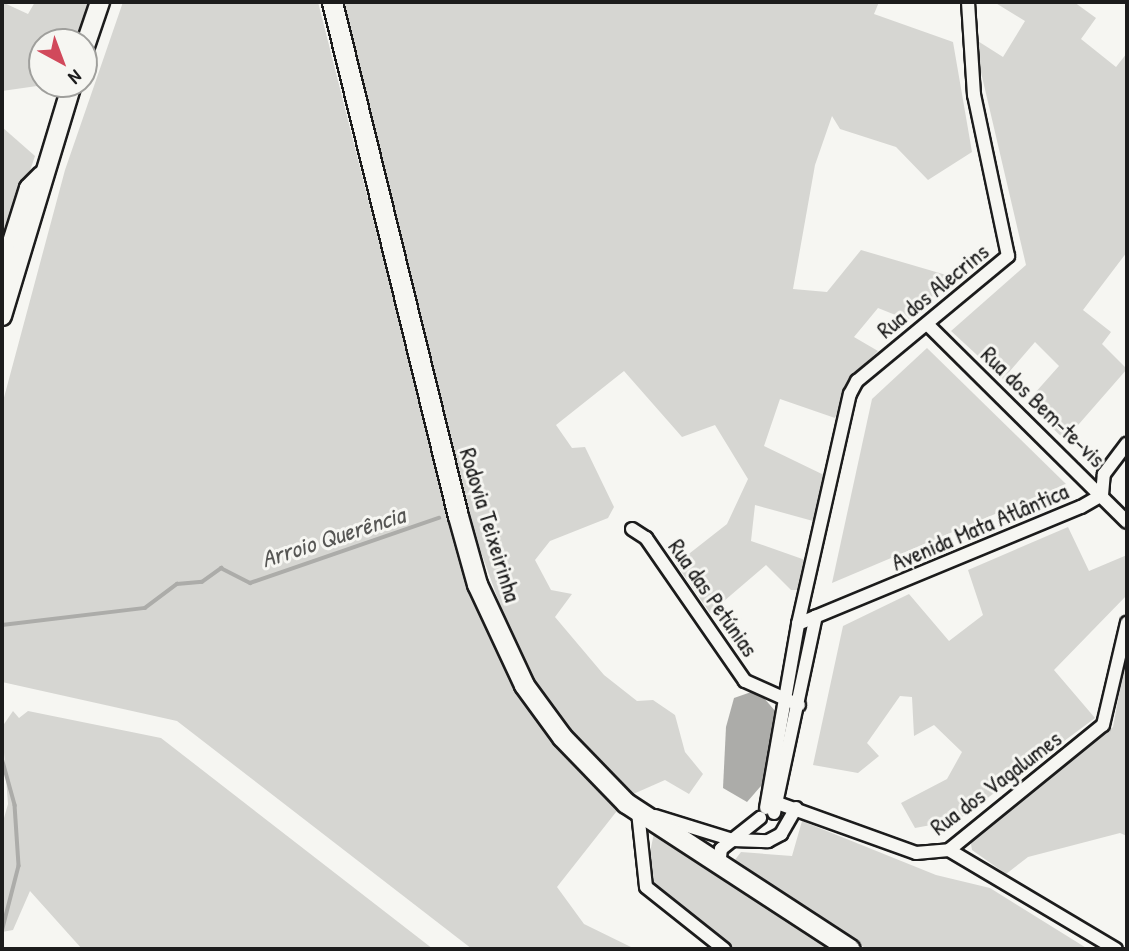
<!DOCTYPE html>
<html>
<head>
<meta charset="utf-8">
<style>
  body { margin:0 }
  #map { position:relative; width:1129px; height:951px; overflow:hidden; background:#f6f6f2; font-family:"Patrick Hand",sans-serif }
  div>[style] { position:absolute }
  .green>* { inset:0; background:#d6d6d2 }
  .water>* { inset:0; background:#acaca9 }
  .stream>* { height:3.5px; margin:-1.75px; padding:0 1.75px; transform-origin:1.75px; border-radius:1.75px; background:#acaca9 }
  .roads { filter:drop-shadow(2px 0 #1c1c1c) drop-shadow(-2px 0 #1c1c1c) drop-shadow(0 2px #1c1c1c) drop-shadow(0 -2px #1c1c1c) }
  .minor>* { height:12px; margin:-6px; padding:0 6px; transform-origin:6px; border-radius:6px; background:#f6f6f2 }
  .secondary>* { height:18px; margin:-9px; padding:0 9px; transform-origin:9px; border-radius:9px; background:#f6f6f2 }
  .primary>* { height:19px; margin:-9.5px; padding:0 9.5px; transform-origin:9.5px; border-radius:9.5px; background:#f6f6f2 }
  span { translate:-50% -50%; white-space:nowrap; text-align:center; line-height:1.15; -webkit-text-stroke:6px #f6f6f2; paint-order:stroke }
  .street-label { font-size:23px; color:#1c1c1c }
  .water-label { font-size:24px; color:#565654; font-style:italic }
  .frame { position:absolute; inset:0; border:4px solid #1c1c1c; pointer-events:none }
  .north { position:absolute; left:28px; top:28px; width:70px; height:70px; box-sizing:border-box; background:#f6f6f2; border:2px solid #9f9f9c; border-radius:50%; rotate:139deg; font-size:19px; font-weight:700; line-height:28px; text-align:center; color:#1c1c1c }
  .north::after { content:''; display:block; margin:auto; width:24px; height:32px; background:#d1495b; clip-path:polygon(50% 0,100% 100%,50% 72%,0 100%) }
</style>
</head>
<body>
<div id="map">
  <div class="green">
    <div style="clip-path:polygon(2px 2px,28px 14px,35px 2px,91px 2px,78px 42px,42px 42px,42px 84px,51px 84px,2px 91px)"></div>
    <div style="clip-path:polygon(123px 2px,318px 2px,448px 514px,499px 650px,620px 807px,557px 887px,584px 924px,635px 949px,472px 949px,177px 721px,2px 682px,2px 405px,65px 170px)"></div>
    <div style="clip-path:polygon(341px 2px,879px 2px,874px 14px,953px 42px,972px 152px,928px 180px,896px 147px,840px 129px,832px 116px,815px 165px,793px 289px,827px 292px,861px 250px,953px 277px,908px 320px,878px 308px,854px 337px,878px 351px,850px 380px,835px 418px,780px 399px,764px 446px,826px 476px,813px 521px,755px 505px,751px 541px,808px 561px,802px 590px,791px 590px,766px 565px,710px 613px,676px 564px,727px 524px,748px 479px,715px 425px,682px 437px,624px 371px,556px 425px,572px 448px,585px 447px,614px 507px,608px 518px,550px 541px,535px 560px,551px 590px,572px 594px,555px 617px,604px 675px,637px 701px,653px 700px,675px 715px,685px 752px,703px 774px,689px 794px,665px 780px,631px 795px,569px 731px,532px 681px,514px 644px,468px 516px)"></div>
    <div style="clip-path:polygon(994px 2px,1074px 2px,1096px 18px,1081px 39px,1116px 67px,1127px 53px,1127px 252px,1083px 310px,1111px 332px,1102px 344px,1127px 369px,1065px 440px,1026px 403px,1059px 366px,1035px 342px,1003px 379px,951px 331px,1026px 265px,973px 38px,1003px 57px,1025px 21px)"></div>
    <div style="clip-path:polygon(2px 127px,35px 156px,2px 254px)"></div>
    <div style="clip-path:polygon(927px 348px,1066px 484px,832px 583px,872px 399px)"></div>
    <div style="clip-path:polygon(1068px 527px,1089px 571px,1127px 555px,1127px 595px,1054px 670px,1095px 718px,958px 820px,915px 828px,901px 803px,947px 779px,962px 752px,934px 725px,914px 736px,912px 697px,900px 696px,867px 743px,879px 756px,858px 773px,813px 765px,843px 626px,909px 594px,949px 641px,983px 615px,968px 570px)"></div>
    <div style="clip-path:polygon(1127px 651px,1127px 836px,1120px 833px,1028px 857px,1006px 874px,972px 850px,970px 838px,1113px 727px)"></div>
    <div style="clip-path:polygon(13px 711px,19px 718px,28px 711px,161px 738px,433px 949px,82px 949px,30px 891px,13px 930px,2px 932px,2px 825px,8px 804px,2px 727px)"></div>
    <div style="clip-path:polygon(802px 821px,936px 875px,990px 888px,1088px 949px,867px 949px,731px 865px,741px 852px,792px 856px)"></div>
    <div style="clip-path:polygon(654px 833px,832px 949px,735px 949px,658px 893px,647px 867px)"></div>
  </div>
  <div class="water">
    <div style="clip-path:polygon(757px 690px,776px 712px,767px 779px,747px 802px,723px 788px,726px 727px,734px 698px)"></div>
  </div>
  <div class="stream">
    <div style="left:2px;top:625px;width:144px;rotate:-6.8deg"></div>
    <div style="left:145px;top:608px;width:40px;rotate:-37deg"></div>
    <div style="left:177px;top:584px;width:25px;rotate:-5deg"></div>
    <div style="left:202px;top:582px;width:24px;rotate:-36deg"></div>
    <div style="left:221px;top:568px;width:33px;rotate:27deg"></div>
    <div style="left:250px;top:583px;width:200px;rotate:-19deg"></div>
    <div style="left:2px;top:758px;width:49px;rotate:74.5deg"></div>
    <div style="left:15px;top:805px;width:61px;rotate:86.2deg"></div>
    <div style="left:19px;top:866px;width:68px;rotate:104.4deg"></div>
  </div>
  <div class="roads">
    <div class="minor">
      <div style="left:927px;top:324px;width:281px;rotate:44.7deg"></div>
      <div style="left:632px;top:529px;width:17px;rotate:33deg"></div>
      <div style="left:646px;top:538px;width:174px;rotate:55.3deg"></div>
      <div style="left:745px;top:681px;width:59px;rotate:24deg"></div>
      <div style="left:798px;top:624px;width:306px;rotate:-22.5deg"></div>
      <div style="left:1081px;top:507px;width:24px;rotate:-30deg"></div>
      <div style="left:1102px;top:495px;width:21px;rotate:-85deg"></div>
      <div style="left:1104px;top:474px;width:38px;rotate:-53deg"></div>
      <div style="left:769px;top:800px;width:156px;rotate:19.8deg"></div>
      <div style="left:916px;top:853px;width:33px;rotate:-5deg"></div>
      <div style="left:949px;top:850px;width:198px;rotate:-39.1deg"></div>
      <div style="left:1103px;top:725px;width:105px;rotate:-76.8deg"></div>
      <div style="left:766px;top:808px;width:187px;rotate:-80.1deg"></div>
      <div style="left:798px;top:624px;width:236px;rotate:-77.3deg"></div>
      <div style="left:850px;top:394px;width:15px;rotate:-62deg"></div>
      <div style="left:857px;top:381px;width:196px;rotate:-39.6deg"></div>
      <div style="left:1008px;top:256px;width:165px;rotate:-101.9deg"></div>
      <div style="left:974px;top:95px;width:93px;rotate:-93.7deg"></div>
      <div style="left:638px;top:812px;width:75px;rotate:83.9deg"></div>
      <div style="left:646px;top:887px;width:100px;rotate:38.5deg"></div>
      <div style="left:774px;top:813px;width:201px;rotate:-78deg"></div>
      <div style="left:655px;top:816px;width:82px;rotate:17.1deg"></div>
      <div style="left:733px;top:840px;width:35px;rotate:2deg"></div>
      <div style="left:768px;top:841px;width:15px;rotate:-28deg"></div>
      <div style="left:781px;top:834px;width:30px;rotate:-60deg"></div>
      <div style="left:949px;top:850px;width:194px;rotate:30.7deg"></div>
      <div style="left:719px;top:867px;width:18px;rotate:-84deg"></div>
      <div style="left:721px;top:849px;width:50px;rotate:-38.5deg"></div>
    </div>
    <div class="secondary">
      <div style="left:84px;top:49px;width:50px;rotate:-71.2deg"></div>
      <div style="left:2px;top:274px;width:90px;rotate:-72.6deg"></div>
      <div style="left:29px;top:188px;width:18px;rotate:-45deg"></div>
      <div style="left:2px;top:316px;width:242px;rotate:-73.2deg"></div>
    </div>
    <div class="primary">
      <div style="left:332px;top:2px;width:529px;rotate:76.23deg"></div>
      <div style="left:458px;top:516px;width:71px;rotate:74.4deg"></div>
      <div style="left:477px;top:584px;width:111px;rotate:65deg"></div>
      <div style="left:524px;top:685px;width:64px;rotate:53.8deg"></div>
      <div style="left:562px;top:737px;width:92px;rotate:45.9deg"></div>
      <div style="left:626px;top:803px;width:267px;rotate:33.1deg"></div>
    </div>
  </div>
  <div class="street-label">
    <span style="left:933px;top:291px;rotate:-39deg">Rua dos Alecrins</span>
    <span style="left:1043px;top:407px;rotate:44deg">Rua dos Bem-te-vis</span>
    <span style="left:490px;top:525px;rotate:73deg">Rodovia Teixeirinha</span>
    <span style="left:980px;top:527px;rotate:-23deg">Avenida Mata Atlântica</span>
    <span style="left:713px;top:598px;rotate:55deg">Rua das Petúnias</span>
    <span style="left:996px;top:783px;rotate:-37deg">Rua dos Vagalumes</span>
  </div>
  <div class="water-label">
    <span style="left:333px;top:537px;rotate:-18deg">Arroio Querência</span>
  </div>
  <div class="frame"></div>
  <div class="north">N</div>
</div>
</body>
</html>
